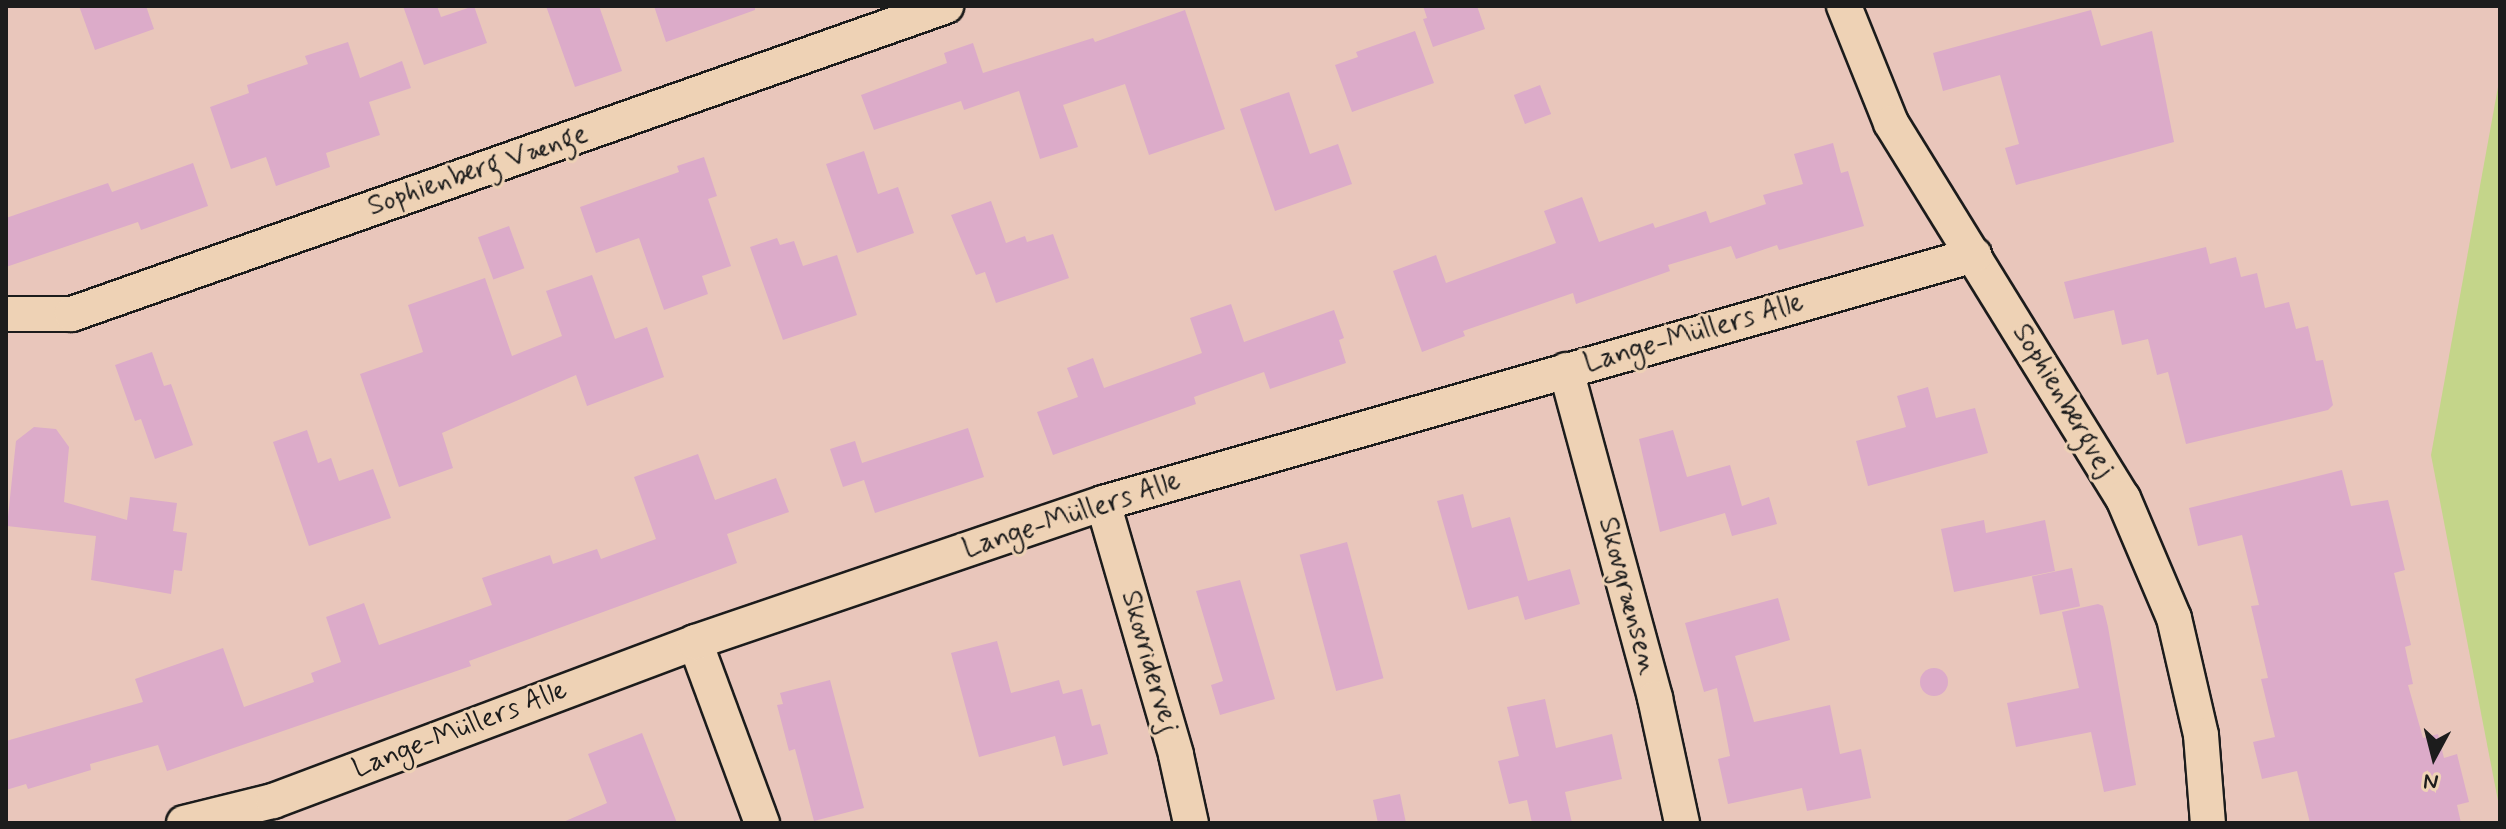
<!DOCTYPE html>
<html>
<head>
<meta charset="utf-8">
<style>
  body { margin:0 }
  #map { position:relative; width:2506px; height:829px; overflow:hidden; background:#e9c6bb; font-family:Mynerve,sans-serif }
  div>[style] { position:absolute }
  .green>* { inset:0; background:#c4d58a }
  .building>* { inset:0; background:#dcabc9; transform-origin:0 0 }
  .round { border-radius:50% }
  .roads { filter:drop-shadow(2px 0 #1c1c1c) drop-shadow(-2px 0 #1c1c1c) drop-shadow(0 2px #1c1c1c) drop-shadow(0 -2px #1c1c1c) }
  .street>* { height:34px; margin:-17px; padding:0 17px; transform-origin:17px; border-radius:17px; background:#eed2b5 }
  span { translate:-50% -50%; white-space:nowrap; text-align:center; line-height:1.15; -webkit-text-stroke:6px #eed2b5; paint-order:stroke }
  .street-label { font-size:28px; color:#1c1c1c }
  .frame { position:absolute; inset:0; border:8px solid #1c1c1c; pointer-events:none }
  .north { position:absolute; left:2394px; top:717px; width:80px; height:80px; -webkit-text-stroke:6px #eed2b5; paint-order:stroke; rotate:187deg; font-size:22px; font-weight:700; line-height:32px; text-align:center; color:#1c1c1c }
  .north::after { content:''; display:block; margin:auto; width:28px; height:36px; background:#1c1c1c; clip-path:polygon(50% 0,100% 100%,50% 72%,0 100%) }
</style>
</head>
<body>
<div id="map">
  <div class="green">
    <div style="clip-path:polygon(2500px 76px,2500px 811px,2431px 455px)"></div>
  </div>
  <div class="building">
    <div style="clip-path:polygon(79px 6px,146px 6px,154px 29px,95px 50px)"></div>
    <div style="clip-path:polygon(403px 6px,437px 6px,441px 17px,474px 6px,487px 43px,424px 65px)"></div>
    <div style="clip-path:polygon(546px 6px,599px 6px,622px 71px,575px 87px)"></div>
    <div style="clip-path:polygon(654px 6px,755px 6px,755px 10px,666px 42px)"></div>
    <div style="clip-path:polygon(1423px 6px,1477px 6px,1485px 29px,1433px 47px,1423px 19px,1427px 18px)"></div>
    <div style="clip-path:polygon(1185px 10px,1225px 129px,1149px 155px,1125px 84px,1063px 105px,1078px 147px,1040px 159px,1019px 91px,964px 110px,961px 101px,874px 130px,861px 95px,947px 63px,944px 53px,973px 43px,983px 73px,1093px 38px,1095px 42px)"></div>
    <div style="clip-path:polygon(2091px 10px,2101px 46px,2152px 31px,2174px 142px,2016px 185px,2005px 148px,2019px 144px,2000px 75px,1943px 91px,1933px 53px)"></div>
    <div style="clip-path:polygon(1415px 31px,1434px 83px,1352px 112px,1335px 65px,1358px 57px,1356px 52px)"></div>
    <div style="clip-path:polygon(348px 42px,360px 78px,402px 61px,411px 88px,369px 102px,380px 135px,326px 153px,330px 167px,276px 186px,266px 157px,231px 169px,210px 107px,249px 93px,247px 85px,308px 64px,305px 56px)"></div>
    <div style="left:1540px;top:85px;width:31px;height:28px;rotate:69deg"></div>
    <div style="clip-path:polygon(1289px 92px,1310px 154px,1338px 144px,1352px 184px,1275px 211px,1240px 109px)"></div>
    <div style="clip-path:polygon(1833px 143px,1841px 173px,1848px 171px,1864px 226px,1779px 250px,1777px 245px,1736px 259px,1731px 246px,1668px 265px,1670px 271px,1576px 304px,1573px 293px,1463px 331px,1465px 336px,1422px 352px,1393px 271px,1436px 255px,1446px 283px,1556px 243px,1544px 211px,1582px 197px,1599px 242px,1653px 223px,1655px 228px,1706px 211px,1710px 223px,1766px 204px,1763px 195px,1803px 184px,1794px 154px)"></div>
    <div style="clip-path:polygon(864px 151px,878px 194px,898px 187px,914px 233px,857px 253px,826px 164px)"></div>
    <div style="clip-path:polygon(704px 157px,717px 196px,708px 199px,731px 266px,702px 276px,708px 294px,664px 310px,639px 238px,596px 253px,580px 207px,679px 172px,677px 166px)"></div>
    <div style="clip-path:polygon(193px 163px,208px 206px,141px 230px,138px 222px,6px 267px,6px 218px,108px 183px,112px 192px)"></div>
    <div style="clip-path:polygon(991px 201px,1006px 243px,1025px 236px,1027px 242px,1053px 234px,1069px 278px,996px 303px,985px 272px,976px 275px,951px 215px)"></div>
    <div style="left:509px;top:226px;width:45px;height:33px;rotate:70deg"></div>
    <div style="clip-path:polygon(777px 238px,780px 245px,794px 241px,803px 266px,837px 255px,857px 315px,783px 340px,750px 247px)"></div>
    <div style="clip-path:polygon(2206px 247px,2210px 264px,2236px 257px,2241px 277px,2257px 273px,2265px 308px,2289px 302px,2296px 329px,2308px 326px,2316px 361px,2323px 360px,2333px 405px,2328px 410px,2186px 444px,2168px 372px,2157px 375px,2148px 339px,2122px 345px,2114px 310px,2074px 319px,2064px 282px)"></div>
    <div style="clip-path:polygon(592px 275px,615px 339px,647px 327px,664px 377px,587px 406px,576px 375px,442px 433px,453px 468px,399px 487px,360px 374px,423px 352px,408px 305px,485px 278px,512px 356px,562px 336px,546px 291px)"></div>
    <div style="clip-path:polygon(1231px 304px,1244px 342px,1334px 310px,1344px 338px,1339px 340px,1346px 363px,1270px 389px,1264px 372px,1194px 397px,1196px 404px,1053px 455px,1037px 412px,1078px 397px,1067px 368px,1093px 358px,1104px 388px,1202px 353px,1190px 318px)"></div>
    <div style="clip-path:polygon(152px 352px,164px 386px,171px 384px,193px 445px,155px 459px,141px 419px,135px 421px,115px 365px)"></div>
    <div style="clip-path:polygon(1928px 387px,1936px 418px,1975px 408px,1988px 453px,1868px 486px,1856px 441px,1906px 427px,1897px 396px)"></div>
    <div style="clip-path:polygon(34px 427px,56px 429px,69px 447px,64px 502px,127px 520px,130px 497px,177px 503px,173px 531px,187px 533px,182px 571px,174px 570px,171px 594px,91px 580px,96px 536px,7px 526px,16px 441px)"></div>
    <div style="clip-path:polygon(968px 428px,984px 477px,875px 513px,864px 480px,843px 487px,830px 449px,855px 441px,862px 463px)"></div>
    <div style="clip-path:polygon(307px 430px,318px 463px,331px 458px,339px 481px,373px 469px,391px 518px,309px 546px,273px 442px)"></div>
    <div style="clip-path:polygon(1673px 430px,1687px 477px,1730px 465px,1742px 506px,1769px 497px,1777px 524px,1732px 536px,1725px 513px,1660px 532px,1639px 439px)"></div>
    <div style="clip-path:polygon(698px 454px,715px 500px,776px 478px,789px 512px,727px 534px,737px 563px,469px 661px,471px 666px,167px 771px,158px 745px,90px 764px,91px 770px,28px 789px,26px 784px,6px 790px,6px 741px,143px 702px,135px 679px,223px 648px,244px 707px,314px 682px,311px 673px,341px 662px,326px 617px,364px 603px,379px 645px,492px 605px,482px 578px,550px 555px,553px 564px,597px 549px,601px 559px,656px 539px,634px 477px)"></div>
    <div style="clip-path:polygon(2342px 470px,2351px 506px,2388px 500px,2405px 570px,2394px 573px,2411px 645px,2405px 647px,2413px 684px,2408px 685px,2423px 738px,2438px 734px,2444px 758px,2457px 754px,2469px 802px,2457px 805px,2461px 823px,2310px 823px,2297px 771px,2262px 779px,2253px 742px,2275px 737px,2261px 679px,2268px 678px,2251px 606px,2259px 605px,2242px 535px,2198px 546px,2189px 508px)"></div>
    <div style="clip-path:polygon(1463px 494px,1472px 528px,1510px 517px,1528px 581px,1570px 569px,1580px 604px,1525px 620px,1518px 596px,1468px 610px,1437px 501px)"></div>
    <div style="clip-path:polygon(1984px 520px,1986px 533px,2045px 520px,2055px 571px,1954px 592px,1941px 529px)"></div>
    <div style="left:1347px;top:542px;width:141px;height:49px;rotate:75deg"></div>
    <div style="left:2072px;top:568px;width:39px;height:41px;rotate:78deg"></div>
    <div style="clip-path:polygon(1240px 580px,1275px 699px,1220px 715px,1211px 685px,1223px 681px,1196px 591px)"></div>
    <div style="clip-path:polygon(1778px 598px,1790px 640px,1735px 656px,1754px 722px,1830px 705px,1840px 754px,1861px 749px,1871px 798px,1807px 811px,1802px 788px,1728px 804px,1718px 759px,1730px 756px,1717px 688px,1704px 692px,1685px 623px)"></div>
    <div style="clip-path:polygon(2098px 604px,2103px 606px,2108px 627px,2136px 785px,2104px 792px,2091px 732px,2016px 747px,2007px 703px,2079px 688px,2062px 612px)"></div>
    <div style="clip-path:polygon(997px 641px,1011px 693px,1059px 680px,1063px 694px,1082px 689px,1092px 726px,1100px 724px,1108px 754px,1063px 766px,1055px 736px,979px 757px,951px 653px)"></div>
    <div class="round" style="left:1920px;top:668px;width:28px;height:28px"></div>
    <div style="clip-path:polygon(830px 680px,864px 808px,814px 821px,795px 749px,789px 751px,777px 705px,783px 704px,780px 693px)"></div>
    <div style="clip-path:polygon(1545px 699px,1556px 748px,1612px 734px,1622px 779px,1565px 792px,1572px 823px,1532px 823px,1527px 800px,1509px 804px,1498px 761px,1519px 756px,1507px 707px)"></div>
    <div style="clip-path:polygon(642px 733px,677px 823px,561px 823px,607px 803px,588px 754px)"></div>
    <div style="clip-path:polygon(1400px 794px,1406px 823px,1378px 823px,1373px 800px)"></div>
  </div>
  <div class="roads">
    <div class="street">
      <div style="left:1844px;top:6px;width:126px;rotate:68.1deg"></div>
      <div style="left:1891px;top:123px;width:441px;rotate:58.3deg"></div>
      <div style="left:2123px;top:498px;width:130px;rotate:67deg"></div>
      <div style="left:2174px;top:618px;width:120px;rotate:77deg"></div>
      <div style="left:2201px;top:735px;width:88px;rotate:85.5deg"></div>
      <div style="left:6px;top:314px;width:66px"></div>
      <div style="left:72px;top:314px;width:927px;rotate:-19.41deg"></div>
      <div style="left:1566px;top:370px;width:340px;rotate:74.8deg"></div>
      <div style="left:1655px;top:698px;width:128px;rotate:77.8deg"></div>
      <div style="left:1103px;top:503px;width:262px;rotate:73.8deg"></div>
      <div style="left:1176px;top:755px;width:70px;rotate:77.6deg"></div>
      <div style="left:695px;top:642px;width:193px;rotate:69.7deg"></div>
      <div style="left:184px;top:823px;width:92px;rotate:-13.9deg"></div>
      <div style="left:273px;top:801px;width:451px;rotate:-20.6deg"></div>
      <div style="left:695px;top:642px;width:431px;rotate:-18.8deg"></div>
      <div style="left:1103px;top:503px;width:906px;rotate:-15.89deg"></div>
    </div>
  </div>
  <div class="street-label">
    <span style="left:478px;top:171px;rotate:-19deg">Sophienberg Vænge</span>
    <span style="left:1694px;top:334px;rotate:-16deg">Lange-Müllers Alle</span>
    <span style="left:2063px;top:401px;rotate:59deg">Sophienbergvej</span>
    <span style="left:1072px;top:516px;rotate:-18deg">Lange-Müllers Alle</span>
    <span style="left:1627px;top:596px;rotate:75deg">Skovgrænsen</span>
    <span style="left:1149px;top:662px;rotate:74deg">Skovridervej</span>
    <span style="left:460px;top:730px;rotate:-21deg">Lange-Müllers Alle</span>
  </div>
  <div class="frame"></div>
  <div class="north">N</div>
</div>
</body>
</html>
